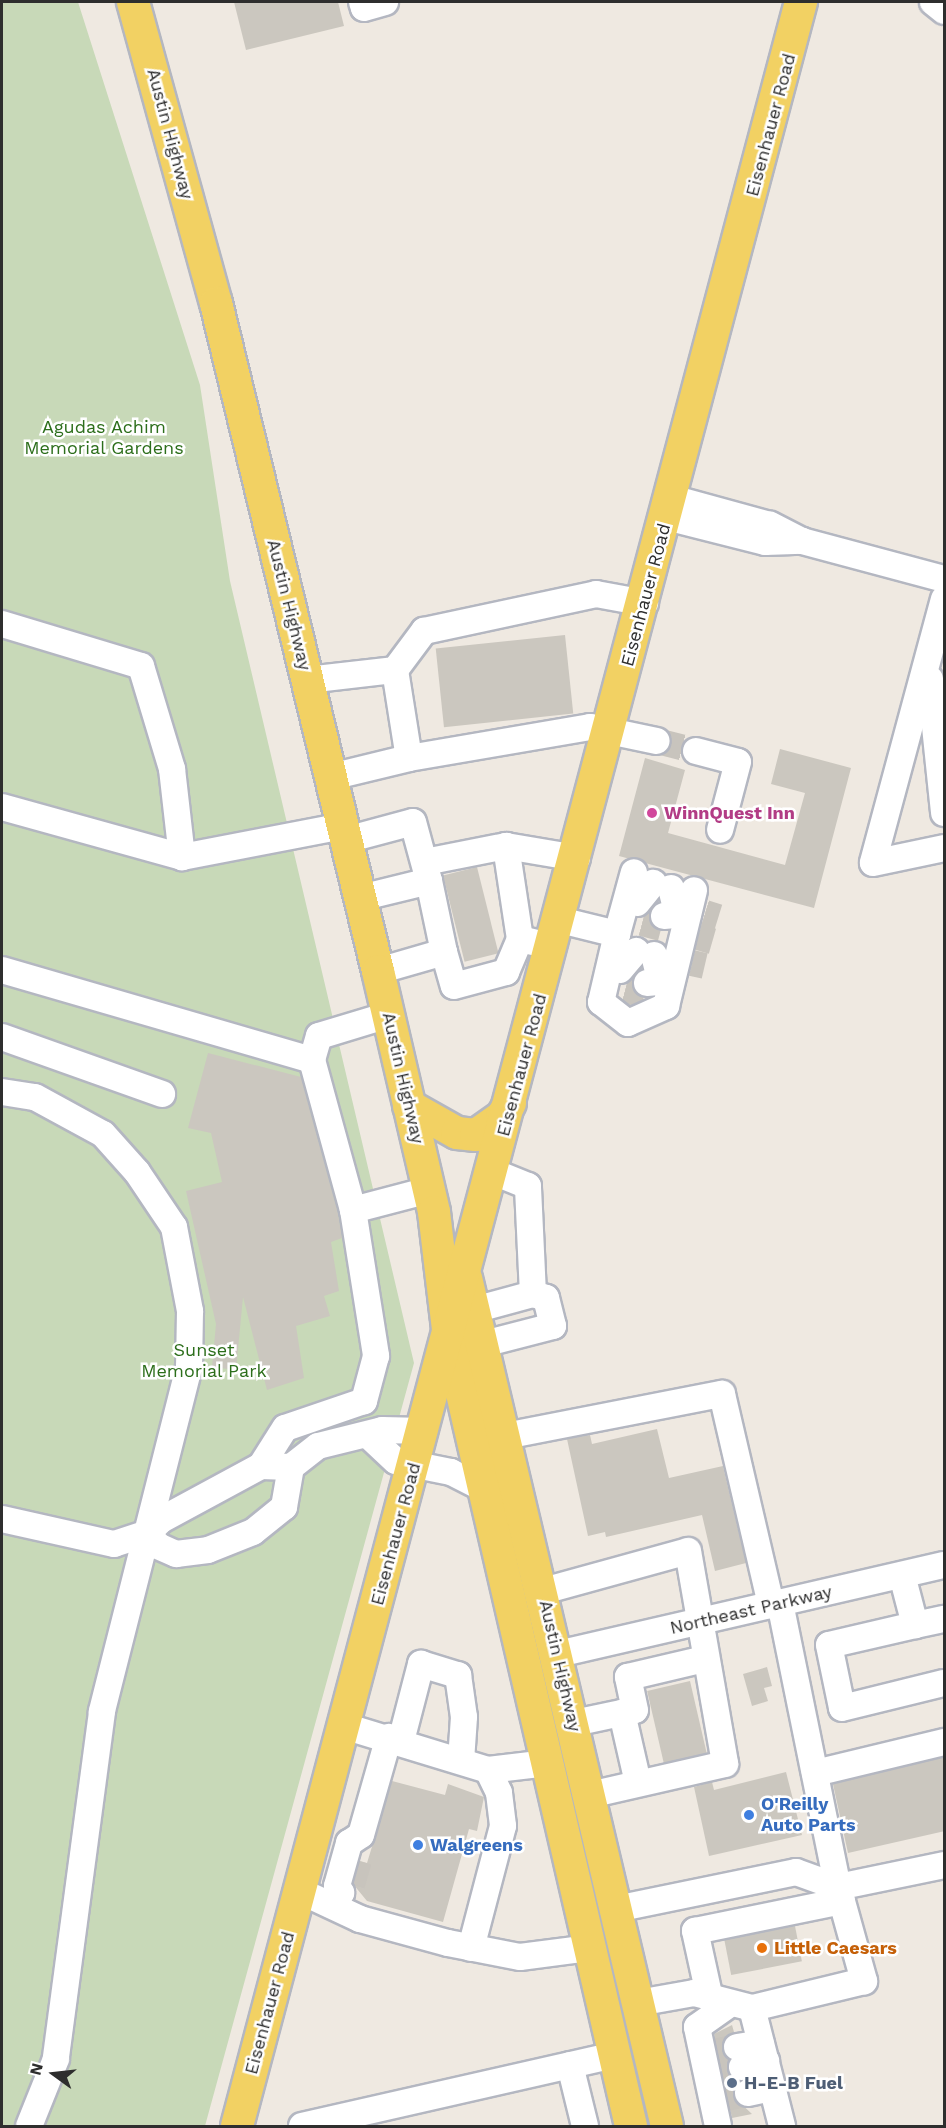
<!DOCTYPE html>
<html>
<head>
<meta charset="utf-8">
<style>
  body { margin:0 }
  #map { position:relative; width:946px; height:2128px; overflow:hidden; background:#efe9e1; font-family:"Work Sans",sans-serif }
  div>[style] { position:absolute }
  .cemetery>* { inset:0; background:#c8d9b8 }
  .building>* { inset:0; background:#cbc7bf; transform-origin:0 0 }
  .minor-tunnel>* { height:26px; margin-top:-13px; transform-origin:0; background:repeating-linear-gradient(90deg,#c8c4bd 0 26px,transparent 0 39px) }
  .roads { filter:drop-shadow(2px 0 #b4b7c1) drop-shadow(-2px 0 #b4b7c1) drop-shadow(0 2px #b4b7c1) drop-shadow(0 -2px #b4b7c1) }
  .minor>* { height:26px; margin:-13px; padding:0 13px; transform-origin:13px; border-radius:13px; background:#fff }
  .major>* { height:32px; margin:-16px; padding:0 16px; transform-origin:16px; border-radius:16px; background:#f2d163 }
  .dots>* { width:16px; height:16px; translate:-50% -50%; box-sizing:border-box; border:3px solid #fff; border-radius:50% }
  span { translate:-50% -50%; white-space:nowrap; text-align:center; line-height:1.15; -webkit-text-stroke:5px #fff; paint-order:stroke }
  .street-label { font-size:18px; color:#2e2e2e }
  .park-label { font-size:18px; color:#2c6e1b }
  .hotel-label { font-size:18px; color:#b23c85; font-weight:700 }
  .left { translate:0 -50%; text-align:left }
  .shop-label { font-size:18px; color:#366cbe; font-weight:700 }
  .food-label { font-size:18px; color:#c56008; font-weight:700 }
  .service-label { font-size:18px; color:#4e5e75; font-weight:700 }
  .frame { position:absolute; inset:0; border:3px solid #2e2e2e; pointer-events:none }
  .north { position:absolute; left:24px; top:2044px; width:60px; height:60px; -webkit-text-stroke:4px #fff; paint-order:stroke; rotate:285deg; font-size:16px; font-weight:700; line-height:24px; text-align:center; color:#2e2e2e }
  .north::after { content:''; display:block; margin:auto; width:21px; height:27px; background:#2e2e2e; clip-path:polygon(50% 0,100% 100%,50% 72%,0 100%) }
</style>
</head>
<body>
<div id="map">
  <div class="cemetery">
    <div style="clip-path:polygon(2px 2px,78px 2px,200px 385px,230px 581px,414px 1363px,205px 2126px,2px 2126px)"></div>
  </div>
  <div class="building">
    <div style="clip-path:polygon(234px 2px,338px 2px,344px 26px,246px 50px)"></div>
    <div style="left:565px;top:635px;width:79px;height:130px;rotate:84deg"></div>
    <div style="clip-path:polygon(780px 749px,851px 768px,814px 908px,619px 856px,645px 758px,685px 770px,668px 833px,785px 865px,805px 793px,771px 784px)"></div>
    <div style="left:477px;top:867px;width:89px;height:35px;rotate:76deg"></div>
    <div style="clip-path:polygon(208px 1053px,301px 1077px,338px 1213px,342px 1238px,331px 1242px,339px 1291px,324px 1296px,330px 1316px,296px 1326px,304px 1378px,267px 1390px,243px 1297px,236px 1370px,212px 1367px,216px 1324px,186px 1191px,222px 1182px,211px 1133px,188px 1128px)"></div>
    <div style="clip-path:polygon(657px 1429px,669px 1478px,723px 1466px,746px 1563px,715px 1571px,702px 1515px,606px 1537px,605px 1532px,588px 1536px,567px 1439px,590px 1435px,592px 1444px)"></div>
    <div style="clip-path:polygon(767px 1667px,772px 1686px,764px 1688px,768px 1701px,752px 1706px,743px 1674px)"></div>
    <div style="left:690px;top:1681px;width:74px;height:44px;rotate:77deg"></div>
    <div style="clip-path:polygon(945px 1757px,945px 1831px,848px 1853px,833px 1784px)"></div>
    <div style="clip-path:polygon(786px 1772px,802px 1835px,709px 1856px,694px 1787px,712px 1782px,714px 1790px)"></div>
    <div style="clip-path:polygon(392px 1781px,445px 1795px,448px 1784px,484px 1797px,477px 1831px,469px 1829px,443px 1922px,367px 1901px,353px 1884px,360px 1861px,367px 1863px)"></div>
    <div style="left:795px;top:1926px;width:36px;height:72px;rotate:79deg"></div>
    <div style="clip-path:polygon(732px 2025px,734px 2032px,722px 2050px,729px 2060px,728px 2071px,738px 2082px,734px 2097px,752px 2114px,732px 2118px,714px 2034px)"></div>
  </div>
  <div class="minor-tunnel">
    <div style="left:657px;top:741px;width:40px;rotate:14.4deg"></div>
    <div style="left:705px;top:913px;width:14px;rotate:17deg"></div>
    <div style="left:642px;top:923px;width:20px;rotate:15deg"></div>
    <div style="left:698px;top:937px;width:15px;rotate:16deg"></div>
    <div style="left:692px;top:963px;width:13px;rotate:13deg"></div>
    <div style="left:625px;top:990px;width:20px;rotate:15deg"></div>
    <div style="left:352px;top:1885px;width:25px;rotate:-74deg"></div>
    <div style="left:713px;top:2052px;width:25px;rotate:-12deg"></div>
    <div style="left:717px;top:2072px;width:25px;rotate:-11deg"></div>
    <div style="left:723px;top:2099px;width:26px;rotate:-13deg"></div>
  </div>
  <div class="roads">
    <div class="minor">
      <div style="left:362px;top:2px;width:6px;rotate:72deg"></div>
      <div style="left:364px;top:8px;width:22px;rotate:-16deg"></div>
      <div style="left:933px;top:2px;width:14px;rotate:39deg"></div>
      <div style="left:666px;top:517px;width:102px;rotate:14.2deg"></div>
      <div style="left:765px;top:542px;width:37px;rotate:-2deg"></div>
      <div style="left:802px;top:541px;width:36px;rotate:-153deg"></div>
      <div style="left:770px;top:525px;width:103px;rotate:-164.7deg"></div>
      <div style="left:802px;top:541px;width:147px;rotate:15deg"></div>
      <div style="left:944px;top:599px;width:273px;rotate:105.1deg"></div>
      <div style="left:873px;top:863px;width:73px;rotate:-11.9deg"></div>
      <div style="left:2px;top:624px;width:145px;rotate:16.8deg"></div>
      <div style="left:141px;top:666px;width:108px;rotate:73.2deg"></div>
      <div style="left:172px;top:769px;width:89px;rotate:83.5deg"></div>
      <div style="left:395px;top:670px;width:49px;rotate:-53.4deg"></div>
      <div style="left:424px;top:631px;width:176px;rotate:-12.1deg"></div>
      <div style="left:596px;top:594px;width:50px;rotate:10.4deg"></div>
      <div style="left:930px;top:679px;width:135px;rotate:84deg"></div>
      <div style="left:307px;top:680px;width:89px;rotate:-6.5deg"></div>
      <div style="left:395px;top:670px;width:89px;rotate:81deg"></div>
      <div style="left:409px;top:758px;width:80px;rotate:166.3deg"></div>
      <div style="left:696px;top:751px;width:43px;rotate:14.7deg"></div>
      <div style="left:738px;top:762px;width:70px;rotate:104.8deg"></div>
      <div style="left:409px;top:758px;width:184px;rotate:-9.7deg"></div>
      <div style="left:590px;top:727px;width:68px;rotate:11.8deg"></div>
      <div style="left:2px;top:807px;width:187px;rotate:15.5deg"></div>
      <div style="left:182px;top:857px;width:164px;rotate:-10.9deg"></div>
      <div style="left:346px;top:840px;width:69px;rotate:-15deg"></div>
      <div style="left:413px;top:822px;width:61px;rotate:74.8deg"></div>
      <div style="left:425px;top:862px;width:83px;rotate:-11.2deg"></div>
      <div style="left:671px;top:888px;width:25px;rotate:76deg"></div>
      <div style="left:360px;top:898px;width:71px;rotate:-13.8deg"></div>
      <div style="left:429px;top:881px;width:73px;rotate:78.1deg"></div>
      <div style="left:444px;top:952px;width:69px;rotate:163.9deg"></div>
      <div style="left:637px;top:903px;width:26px;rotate:-51deg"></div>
      <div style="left:664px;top:916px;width:24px;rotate:-5deg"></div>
      <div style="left:560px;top:920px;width:59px;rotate:13.8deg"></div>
      <div style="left:617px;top:934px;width:70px;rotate:103.2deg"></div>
      <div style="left:601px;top:1002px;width:34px;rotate:38deg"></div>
      <div style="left:628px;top:1023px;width:42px;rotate:-24.1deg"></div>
      <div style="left:666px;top:1006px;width:119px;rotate:-76.4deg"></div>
      <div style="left:617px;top:934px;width:64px;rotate:-74.7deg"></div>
      <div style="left:520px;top:939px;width:94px;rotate:-98.6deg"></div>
      <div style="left:506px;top:846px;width:72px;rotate:9.6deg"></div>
      <div style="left:444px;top:952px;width:35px;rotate:74deg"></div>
      <div style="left:454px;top:986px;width:54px;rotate:-15.1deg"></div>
      <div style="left:506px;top:972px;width:36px;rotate:-67deg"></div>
      <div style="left:520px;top:939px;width:17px;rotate:13deg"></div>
      <div style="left:654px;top:955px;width:25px;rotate:76deg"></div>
      <div style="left:2px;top:970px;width:323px;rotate:16.2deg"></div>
      <div style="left:312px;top:1060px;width:156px;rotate:74.7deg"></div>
      <div style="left:353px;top:1210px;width:148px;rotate:81deg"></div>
      <div style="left:376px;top:1356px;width:47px;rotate:104.9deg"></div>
      <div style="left:364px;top:1401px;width:83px;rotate:161.1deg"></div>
      <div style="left:285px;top:1428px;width:45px;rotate:122.3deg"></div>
      <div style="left:620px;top:970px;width:25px;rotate:-50deg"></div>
      <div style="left:647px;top:983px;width:24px;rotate:-5deg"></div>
      <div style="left:2px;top:1037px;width:170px;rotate:19.6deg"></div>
      <div style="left:312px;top:1060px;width:25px;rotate:-74deg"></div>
      <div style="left:319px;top:1036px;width:72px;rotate:-16.9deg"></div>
      <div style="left:2px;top:1092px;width:33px;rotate:9deg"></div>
      <div style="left:35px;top:1097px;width:77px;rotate:28.6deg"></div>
      <div style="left:103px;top:1134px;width:51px;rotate:48.2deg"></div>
      <div style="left:137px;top:1172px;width:66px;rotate:56.1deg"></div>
      <div style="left:174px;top:1227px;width:86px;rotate:79.2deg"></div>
      <div style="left:190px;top:1311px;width:56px;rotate:91deg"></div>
      <div style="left:189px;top:1367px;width:356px;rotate:104.2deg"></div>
      <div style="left:102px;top:1712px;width:350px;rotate:97.6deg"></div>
      <div style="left:56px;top:2059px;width:72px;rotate:111.9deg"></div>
      <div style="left:353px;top:1210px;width:79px;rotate:-14.7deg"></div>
      <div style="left:474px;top:1310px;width:61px;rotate:-15.2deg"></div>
      <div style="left:533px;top:1294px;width:108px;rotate:-92.7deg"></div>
      <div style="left:528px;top:1186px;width:38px;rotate:-158deg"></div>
      <div style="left:464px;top:1349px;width:92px;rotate:-14.5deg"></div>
      <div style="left:553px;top:1326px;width:29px;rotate:-104deg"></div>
      <div style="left:546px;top:1298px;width:14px;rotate:-163deg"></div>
      <div style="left:505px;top:1436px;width:221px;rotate:-11deg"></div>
      <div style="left:722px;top:1394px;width:217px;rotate:76.9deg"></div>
      <div style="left:370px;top:1437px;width:35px;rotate:43deg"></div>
      <div style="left:396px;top:1461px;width:56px;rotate:11.3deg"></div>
      <div style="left:451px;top:1472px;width:38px;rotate:27deg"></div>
      <div style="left:2px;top:1519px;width:115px;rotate:12.6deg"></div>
      <div style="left:114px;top:1544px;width:36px;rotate:-18deg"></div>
      <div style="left:148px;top:1533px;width:18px;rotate:-45deg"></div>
      <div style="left:161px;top:1520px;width:114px;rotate:-28.4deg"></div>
      <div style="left:261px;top:1466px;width:30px;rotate:2deg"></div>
      <div style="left:291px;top:1467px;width:34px;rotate:-38deg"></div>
      <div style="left:318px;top:1446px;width:66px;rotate:-14deg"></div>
      <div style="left:382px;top:1430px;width:42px;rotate:1.4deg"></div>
      <div style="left:148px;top:1533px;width:16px;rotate:52deg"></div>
      <div style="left:158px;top:1546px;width:20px;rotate:24deg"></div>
      <div style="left:176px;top:1554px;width:32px;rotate:-7deg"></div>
      <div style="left:208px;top:1550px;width:48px;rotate:-21.8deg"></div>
      <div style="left:253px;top:1532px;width:40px;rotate:-39deg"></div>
      <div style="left:284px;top:1507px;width:41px;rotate:-80.1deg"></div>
      <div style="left:902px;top:1575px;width:52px;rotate:75.4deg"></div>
      <div style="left:915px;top:1625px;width:30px;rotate:-12deg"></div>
      <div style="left:543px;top:1591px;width:150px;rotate:-15.4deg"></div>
      <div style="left:688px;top:1551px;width:216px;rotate:80.1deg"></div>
      <div style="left:725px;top:1764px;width:139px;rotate:167.1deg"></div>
      <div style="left:780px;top:1603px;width:290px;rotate:78.5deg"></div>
      <div style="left:838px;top:1887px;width:108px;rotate:-11.7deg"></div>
      <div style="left:915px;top:1625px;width:88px;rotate:166.9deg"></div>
      <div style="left:829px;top:1645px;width:64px;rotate:78.3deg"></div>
      <div style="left:842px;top:1708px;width:105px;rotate:-13.8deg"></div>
      <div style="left:558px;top:1654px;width:396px;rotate:-13deg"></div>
      <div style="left:622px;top:1713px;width:72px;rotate:77.1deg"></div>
      <div style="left:574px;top:1723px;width:62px;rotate:-12deg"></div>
      <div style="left:635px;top:1710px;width:34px;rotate:-102deg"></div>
      <div style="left:628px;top:1677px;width:78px;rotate:-13.3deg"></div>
      <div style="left:344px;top:1726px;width:151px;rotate:17deg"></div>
      <div style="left:488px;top:1770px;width:25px;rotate:64deg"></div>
      <div style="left:499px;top:1793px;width:33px;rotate:83deg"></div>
      <div style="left:503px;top:1826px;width:126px;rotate:104.7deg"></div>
      <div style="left:401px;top:1741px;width:80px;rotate:-75.4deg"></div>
      <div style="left:421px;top:1664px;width:39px;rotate:17deg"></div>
      <div style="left:458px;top:1675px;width:42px;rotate:81.9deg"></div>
      <div style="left:464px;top:1717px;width:44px;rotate:93.9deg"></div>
      <div style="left:488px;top:1770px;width:60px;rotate:-6.7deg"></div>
      <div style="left:815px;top:1773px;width:133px;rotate:-13.5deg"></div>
      <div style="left:300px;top:1891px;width:66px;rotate:25deg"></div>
      <div style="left:360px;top:1919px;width:91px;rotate:15.3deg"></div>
      <div style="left:448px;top:1943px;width:73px;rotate:11deg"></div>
      <div style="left:520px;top:1957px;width:71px;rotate:-7.3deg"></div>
      <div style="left:331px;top:1905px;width:16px;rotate:-50deg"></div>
      <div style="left:341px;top:1893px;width:8px;rotate:-120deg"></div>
      <div style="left:337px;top:1886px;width:45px;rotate:-74.4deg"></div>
      <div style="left:349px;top:1843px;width:14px;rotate:-34deg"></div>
      <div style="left:361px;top:1835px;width:102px;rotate:-74.1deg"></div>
      <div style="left:616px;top:1909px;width:184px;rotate:-11.6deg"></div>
      <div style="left:796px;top:1872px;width:45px;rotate:19.7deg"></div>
      <div style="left:838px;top:1887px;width:98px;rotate:74.5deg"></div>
      <div style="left:864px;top:1981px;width:115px;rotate:166.4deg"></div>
      <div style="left:710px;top:1999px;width:70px;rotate:-102.4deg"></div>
      <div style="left:695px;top:1931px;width:150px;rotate:-11.5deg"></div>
      <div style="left:638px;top:2003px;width:57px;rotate:-10.1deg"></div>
      <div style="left:694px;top:1993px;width:60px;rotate:14.5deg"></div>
      <div style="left:752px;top:2008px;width:122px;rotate:75.7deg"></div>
      <div style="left:737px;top:2047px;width:24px;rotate:-9deg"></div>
      <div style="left:570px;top:2065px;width:63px;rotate:76.2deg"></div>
      <div style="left:742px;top:2067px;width:25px;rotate:-14deg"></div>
      <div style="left:748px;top:2093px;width:25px;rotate:-12deg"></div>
      <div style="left:302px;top:2126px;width:321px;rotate:-12.8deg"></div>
      <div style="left:718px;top:2126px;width:101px;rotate:-102deg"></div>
      <div style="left:697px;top:2027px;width:38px;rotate:-35deg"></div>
    </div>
    <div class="major">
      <div style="left:133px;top:2px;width:312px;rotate:74.6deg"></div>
      <div style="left:216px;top:303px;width:687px;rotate:76.37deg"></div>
      <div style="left:378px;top:971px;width:247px;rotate:76.9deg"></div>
      <div style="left:434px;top:1212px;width:126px;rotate:83.2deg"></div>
      <div style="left:449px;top:1337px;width:810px;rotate:77.01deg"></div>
      <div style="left:409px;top:1106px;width:55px;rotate:29.4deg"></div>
      <div style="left:457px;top:1133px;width:19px;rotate:6deg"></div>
      <div style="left:476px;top:1135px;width:32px;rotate:-35deg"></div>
      <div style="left:502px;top:1117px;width:16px;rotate:-60deg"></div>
      <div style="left:466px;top:1278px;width:871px;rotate:76.67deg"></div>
      <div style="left:237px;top:2126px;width:2198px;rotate:-75.13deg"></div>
    </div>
  </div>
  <div class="dots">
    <div style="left:652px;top:813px;background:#d1479c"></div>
    <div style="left:749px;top:1815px;background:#3f7fe0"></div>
    <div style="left:418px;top:1845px;background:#3f7fe0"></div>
    <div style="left:762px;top:1948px;background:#e8710a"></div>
    <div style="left:732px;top:2083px;background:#5c6f8a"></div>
  </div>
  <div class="street-label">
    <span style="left:771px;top:125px;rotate:-75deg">Eisenhauer Road</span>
    <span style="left:170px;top:134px;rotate:75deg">Austin Highway</span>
    <span style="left:646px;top:595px;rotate:-75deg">Eisenhauer Road</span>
    <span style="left:289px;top:605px;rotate:76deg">Austin Highway</span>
    <span style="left:522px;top:1065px;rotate:-75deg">Eisenhauer Road</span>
    <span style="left:403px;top:1078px;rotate:77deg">Austin Highway</span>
    <span style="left:396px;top:1534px;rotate:-75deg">Eisenhauer Road</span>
    <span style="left:751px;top:1610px;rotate:-13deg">Northeast Parkway</span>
    <span style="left:560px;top:1666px;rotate:77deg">Austin Highway</span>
    <span style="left:270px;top:2003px;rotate:-75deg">Eisenhauer Road</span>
  </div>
  <div class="park-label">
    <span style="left:104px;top:438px">Agudas Achim<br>Memorial Gardens</span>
    <span style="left:204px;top:1361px">Sunset<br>Memorial Park</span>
  </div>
  <div class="hotel-label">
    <span class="left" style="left:664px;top:813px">WinnQuest Inn</span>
  </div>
  <div class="shop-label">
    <span class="left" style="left:761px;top:1815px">O'Reilly<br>Auto Parts</span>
    <span class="left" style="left:430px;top:1845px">Walgreens</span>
  </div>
  <div class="food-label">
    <span class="left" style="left:774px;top:1948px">Little Caesars</span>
  </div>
  <div class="service-label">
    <span class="left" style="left:744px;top:2083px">H-E-B Fuel</span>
  </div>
  <div class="frame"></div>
  <div class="north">N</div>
</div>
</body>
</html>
